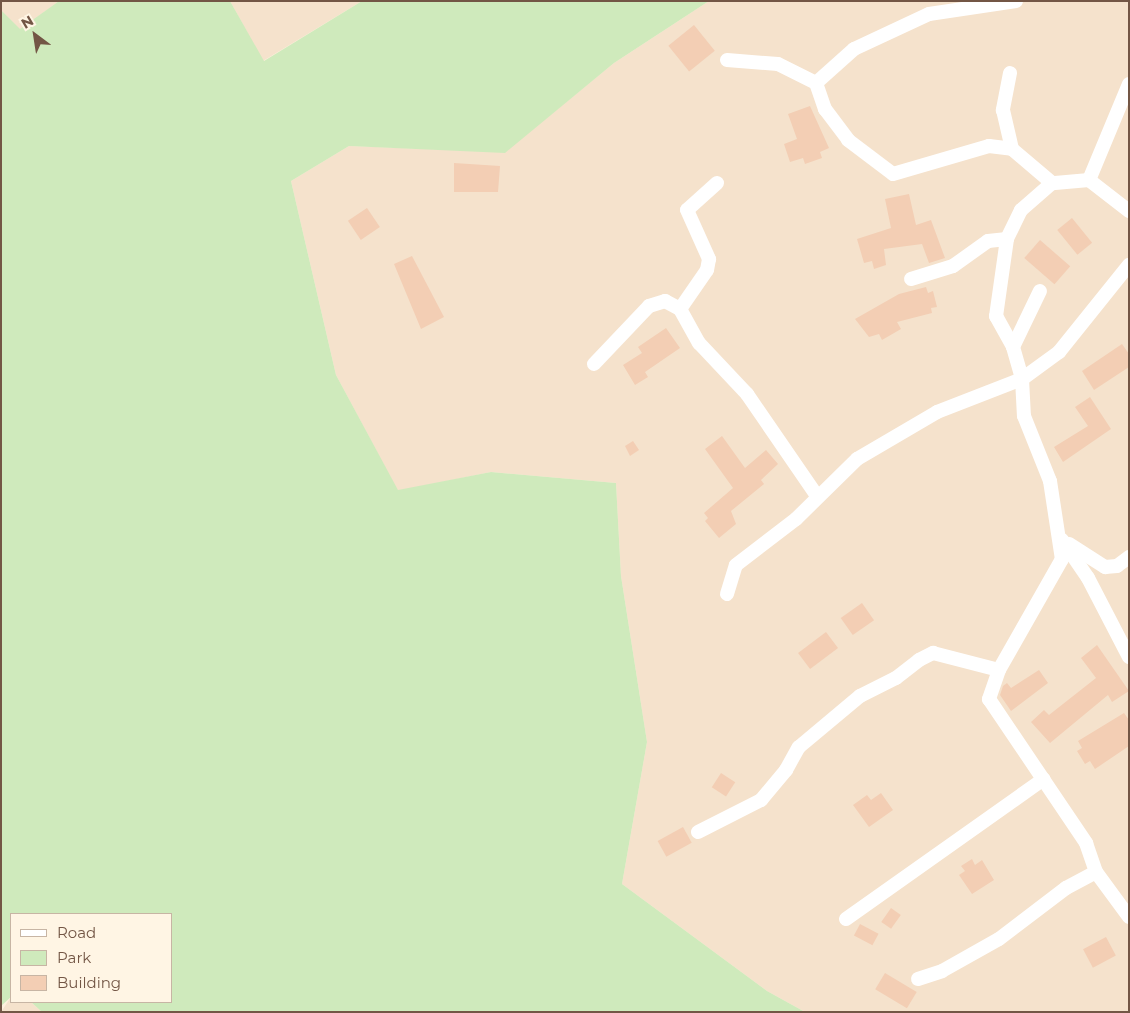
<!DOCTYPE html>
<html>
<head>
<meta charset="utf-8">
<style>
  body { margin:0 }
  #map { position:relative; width:1130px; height:1013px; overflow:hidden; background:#fdf1dd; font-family:Montserrat,sans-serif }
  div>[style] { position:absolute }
  .residential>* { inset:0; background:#f5e2cc }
  .green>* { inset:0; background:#cfeabc }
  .building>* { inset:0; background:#f3ceb4; transform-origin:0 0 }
  .minor>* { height:14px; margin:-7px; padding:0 7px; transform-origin:7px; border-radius:7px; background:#fff }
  span { translate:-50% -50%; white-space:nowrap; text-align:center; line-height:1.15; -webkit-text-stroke:4px #fff5e4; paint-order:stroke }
  .frame { position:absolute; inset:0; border:2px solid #735645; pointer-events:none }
  .legend { position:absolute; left:10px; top:913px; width:162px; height:90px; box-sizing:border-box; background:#fff5e4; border:1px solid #c7b5a4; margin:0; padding:6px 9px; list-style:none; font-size:15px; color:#735645 }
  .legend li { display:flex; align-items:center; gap:10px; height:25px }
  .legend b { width:25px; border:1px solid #c7b5a4 }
  .north { position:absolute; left:10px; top:10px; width:50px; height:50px; -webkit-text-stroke:4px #fff5e4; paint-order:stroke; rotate:329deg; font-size:14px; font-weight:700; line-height:20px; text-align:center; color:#735645 }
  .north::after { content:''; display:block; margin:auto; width:18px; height:22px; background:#735645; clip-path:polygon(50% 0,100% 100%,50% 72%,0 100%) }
</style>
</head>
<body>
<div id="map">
  <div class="residential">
    <div style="clip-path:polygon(1px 1px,59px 1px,20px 30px,1px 10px)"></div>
    <div style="clip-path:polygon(230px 1px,362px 1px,263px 61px)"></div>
    <div style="clip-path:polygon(709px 1px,1129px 1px,1129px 1012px,805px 1012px,767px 991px,622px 884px,647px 742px,621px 576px,616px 483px,491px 472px,398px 491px,336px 375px,291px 181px,349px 146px,505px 152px,614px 63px)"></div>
    <div style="clip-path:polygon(11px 997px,11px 1002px,31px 1002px,42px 1012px,1px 1012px)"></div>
  </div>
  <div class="green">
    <div style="clip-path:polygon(59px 1px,230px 1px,264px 61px,362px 1px,709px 1px,614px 63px,505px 153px,349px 146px,291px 181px,336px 375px,398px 490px,491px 472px,616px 483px,621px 576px,647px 742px,622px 884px,767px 991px,805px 1012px,42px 1012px,31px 1002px,171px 1002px,171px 914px,11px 914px,11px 997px,1px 1006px,1px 10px,20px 29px)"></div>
  </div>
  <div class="building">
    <div style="left:694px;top:25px;width:33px;height:33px;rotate:51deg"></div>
    <div style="clip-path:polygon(810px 106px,829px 148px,820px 152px,822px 158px,805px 164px,803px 158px,790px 162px,784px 144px,797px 139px,788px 114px)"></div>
    <div style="clip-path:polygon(454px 163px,500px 166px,498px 192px,454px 192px)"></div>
    <div style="clip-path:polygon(909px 194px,916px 225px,931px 220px,945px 258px,929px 263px,922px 244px,884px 249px,886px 265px,874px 269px,872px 261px,864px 263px,857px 239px,891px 228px,885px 199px)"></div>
    <div style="left:367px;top:208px;width:23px;height:23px;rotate:56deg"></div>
    <div style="left:1072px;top:218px;width:32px;height:19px;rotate:51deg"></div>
    <div style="left:1040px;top:240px;width:40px;height:24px;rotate:41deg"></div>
    <div style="clip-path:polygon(412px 256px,444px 317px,421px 329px,394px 264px)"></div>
    <div style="clip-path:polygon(926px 287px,928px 293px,933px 291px,937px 307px,931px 308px,932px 313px,897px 322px,901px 329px,882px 340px,879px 334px,869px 337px,855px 319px,899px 294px)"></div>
    <div style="clip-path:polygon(666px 328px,680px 348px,645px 372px,648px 377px,635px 385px,623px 365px,642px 353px,638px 347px)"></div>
    <div style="clip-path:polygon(1122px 344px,1129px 354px,1129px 367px,1094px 390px,1082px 371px)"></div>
    <div style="clip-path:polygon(1090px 397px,1111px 429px,1063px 462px,1054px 447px,1088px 426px,1075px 407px)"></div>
    <div style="clip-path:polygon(722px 436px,745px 468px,766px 450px,778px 464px,761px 480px,764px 484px,731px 511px,736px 524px,719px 538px,705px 521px,708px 518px,704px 513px,733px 488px,705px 449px)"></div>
    <div style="clip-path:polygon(633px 441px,639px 450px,630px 456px,625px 446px)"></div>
    <div style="left:862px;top:603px;width:21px;height:26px;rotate:55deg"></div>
    <div style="left:826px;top:632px;width:20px;height:35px;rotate:53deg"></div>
    <div style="clip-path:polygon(1097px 645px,1129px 691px,1112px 702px,1108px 695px,1050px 743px,1031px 722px,1044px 710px,1049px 715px,1096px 678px,1081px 658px)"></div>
    <div style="clip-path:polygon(1039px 670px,1048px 683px,1011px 711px,1000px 695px,1003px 686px,1007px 683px,1011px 688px)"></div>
    <div style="clip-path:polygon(1124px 713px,1129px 720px,1129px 746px,1095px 769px,1090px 761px,1085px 764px,1077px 751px,1082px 748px,1078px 741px)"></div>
    <div style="left:721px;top:773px;width:17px;height:17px;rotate:33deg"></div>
    <div style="clip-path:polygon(881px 793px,893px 810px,869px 827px,853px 805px,867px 795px,871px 800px)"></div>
    <div style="left:683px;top:827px;width:18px;height:29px;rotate:61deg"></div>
    <div style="clip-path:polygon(972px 859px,975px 865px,982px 860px,994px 880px,972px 894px,959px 875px,965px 871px,961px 866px)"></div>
    <div style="left:891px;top:908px;width:12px;height:17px;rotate:35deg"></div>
    <div style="left:860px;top:924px;width:21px;height:13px;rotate:28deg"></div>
    <div style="left:1106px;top:937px;width:21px;height:26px;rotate:62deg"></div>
    <div style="left:885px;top:973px;width:37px;height:19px;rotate:31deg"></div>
  </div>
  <div class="minor">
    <div style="left:727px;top:60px;width:51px;rotate:4.5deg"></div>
    <div style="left:778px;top:64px;width:42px;rotate:26.6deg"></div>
    <div style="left:816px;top:83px;width:28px;rotate:71deg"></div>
    <div style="left:825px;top:109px;width:39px;rotate:53deg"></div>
    <div style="left:848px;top:140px;width:56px;rotate:37.1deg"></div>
    <div style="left:893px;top:174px;width:100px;rotate:-16.3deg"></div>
    <div style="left:989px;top:146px;width:23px;rotate:7deg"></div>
    <div style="left:1010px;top:73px;width:38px;rotate:101deg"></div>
    <div style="left:1003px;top:110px;width:40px;rotate:77deg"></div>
    <div style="left:1012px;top:149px;width:52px;rotate:40.4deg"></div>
    <div style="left:816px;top:83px;width:51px;rotate:-41.8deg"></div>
    <div style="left:854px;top:49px;width:83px;rotate:-25deg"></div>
    <div style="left:929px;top:14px;width:88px;rotate:-8.5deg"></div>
    <div style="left:1129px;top:84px;width:104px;rotate:112.6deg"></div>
    <div style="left:1089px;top:180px;width:37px;rotate:175deg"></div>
    <div style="left:1052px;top:183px;width:41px;rotate:138.9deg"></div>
    <div style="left:1021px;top:210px;width:32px;rotate:116deg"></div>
    <div style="left:1007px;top:239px;width:78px;rotate:98.1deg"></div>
    <div style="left:996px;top:316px;width:35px;rotate:61deg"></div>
    <div style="left:1013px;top:347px;width:33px;rotate:74deg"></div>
    <div style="left:1022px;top:379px;width:37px;rotate:87deg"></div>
    <div style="left:1024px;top:416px;width:70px;rotate:68.2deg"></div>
    <div style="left:1050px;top:481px;width:79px;rotate:81.3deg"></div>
    <div style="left:1062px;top:559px;width:128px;rotate:119.6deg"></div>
    <div style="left:999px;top:670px;width:31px;rotate:109deg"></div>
    <div style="left:989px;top:699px;width:174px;rotate:56deg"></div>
    <div style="left:1086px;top:843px;width:31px;rotate:71deg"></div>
    <div style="left:1096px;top:872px;width:56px;rotate:53.7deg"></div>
    <div style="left:1089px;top:180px;width:51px;rotate:37.8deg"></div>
    <div style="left:717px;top:183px;width:40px;rotate:138deg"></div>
    <div style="left:687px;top:210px;width:54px;rotate:65.8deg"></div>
    <div style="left:709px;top:259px;width:11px;rotate:100deg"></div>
    <div style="left:707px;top:270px;width:47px;rotate:124.7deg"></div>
    <div style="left:680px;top:309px;width:39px;rotate:61deg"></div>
    <div style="left:699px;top:343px;width:70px;rotate:46.7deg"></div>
    <div style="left:747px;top:394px;width:124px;rotate:55.5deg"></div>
    <div style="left:911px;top:279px;width:44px;rotate:-17.2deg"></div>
    <div style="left:953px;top:266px;width:43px;rotate:-35.5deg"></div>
    <div style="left:988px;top:241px;width:19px;rotate:-6deg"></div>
    <div style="left:1013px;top:347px;width:62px;rotate:-64.3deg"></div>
    <div style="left:594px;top:364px;width:80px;rotate:-46.5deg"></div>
    <div style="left:649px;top:306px;width:17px;rotate:-17deg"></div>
    <div style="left:665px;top:301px;width:17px;rotate:28deg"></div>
    <div style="left:1062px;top:540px;width:46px;rotate:55.6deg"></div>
    <div style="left:1088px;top:578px;width:89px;rotate:62.6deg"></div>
    <div style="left:1069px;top:544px;width:43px;rotate:32.6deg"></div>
    <div style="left:1105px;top:567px;width:12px;rotate:-5deg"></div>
    <div style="left:1117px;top:566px;width:15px;rotate:-37deg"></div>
    <div style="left:727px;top:594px;width:30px;rotate:-73deg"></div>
    <div style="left:736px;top:565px;width:76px;rotate:-37.5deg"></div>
    <div style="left:796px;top:519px;width:86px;rotate:-44.5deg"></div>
    <div style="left:857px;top:459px;width:93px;rotate:-30.4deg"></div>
    <div style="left:937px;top:412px;width:91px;rotate:-21.2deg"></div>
    <div style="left:1022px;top:379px;width:46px;rotate:-36.1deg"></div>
    <div style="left:1059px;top:352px;width:112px;rotate:-51.2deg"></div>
    <div style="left:698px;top:832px;width:71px;rotate:-26.9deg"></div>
    <div style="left:761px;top:800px;width:39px;rotate:-50deg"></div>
    <div style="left:786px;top:770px;width:26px;rotate:-61deg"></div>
    <div style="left:799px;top:747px;width:80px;rotate:-39.9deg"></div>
    <div style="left:860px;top:696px;width:40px;rotate:-26.6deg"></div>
    <div style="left:896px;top:678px;width:29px;rotate:-38deg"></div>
    <div style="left:919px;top:660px;width:16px;rotate:-27deg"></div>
    <div style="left:933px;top:653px;width:68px;rotate:14.4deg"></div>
    <div style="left:846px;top:919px;width:242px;rotate:-35.3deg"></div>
    <div style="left:918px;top:979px;width:25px;rotate:-18deg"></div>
    <div style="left:942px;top:971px;width:65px;rotate:-29.3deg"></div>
    <div style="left:999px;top:939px;width:84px;rotate:-37.3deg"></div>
    <div style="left:1066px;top:888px;width:34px;rotate:-28deg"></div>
  </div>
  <div class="frame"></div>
  <ul class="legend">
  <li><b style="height:6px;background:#fff"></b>Road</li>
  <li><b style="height:14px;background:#cfeabc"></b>Park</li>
  <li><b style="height:14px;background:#f3ceb4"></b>Building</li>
  </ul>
  <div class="north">N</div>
</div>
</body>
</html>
